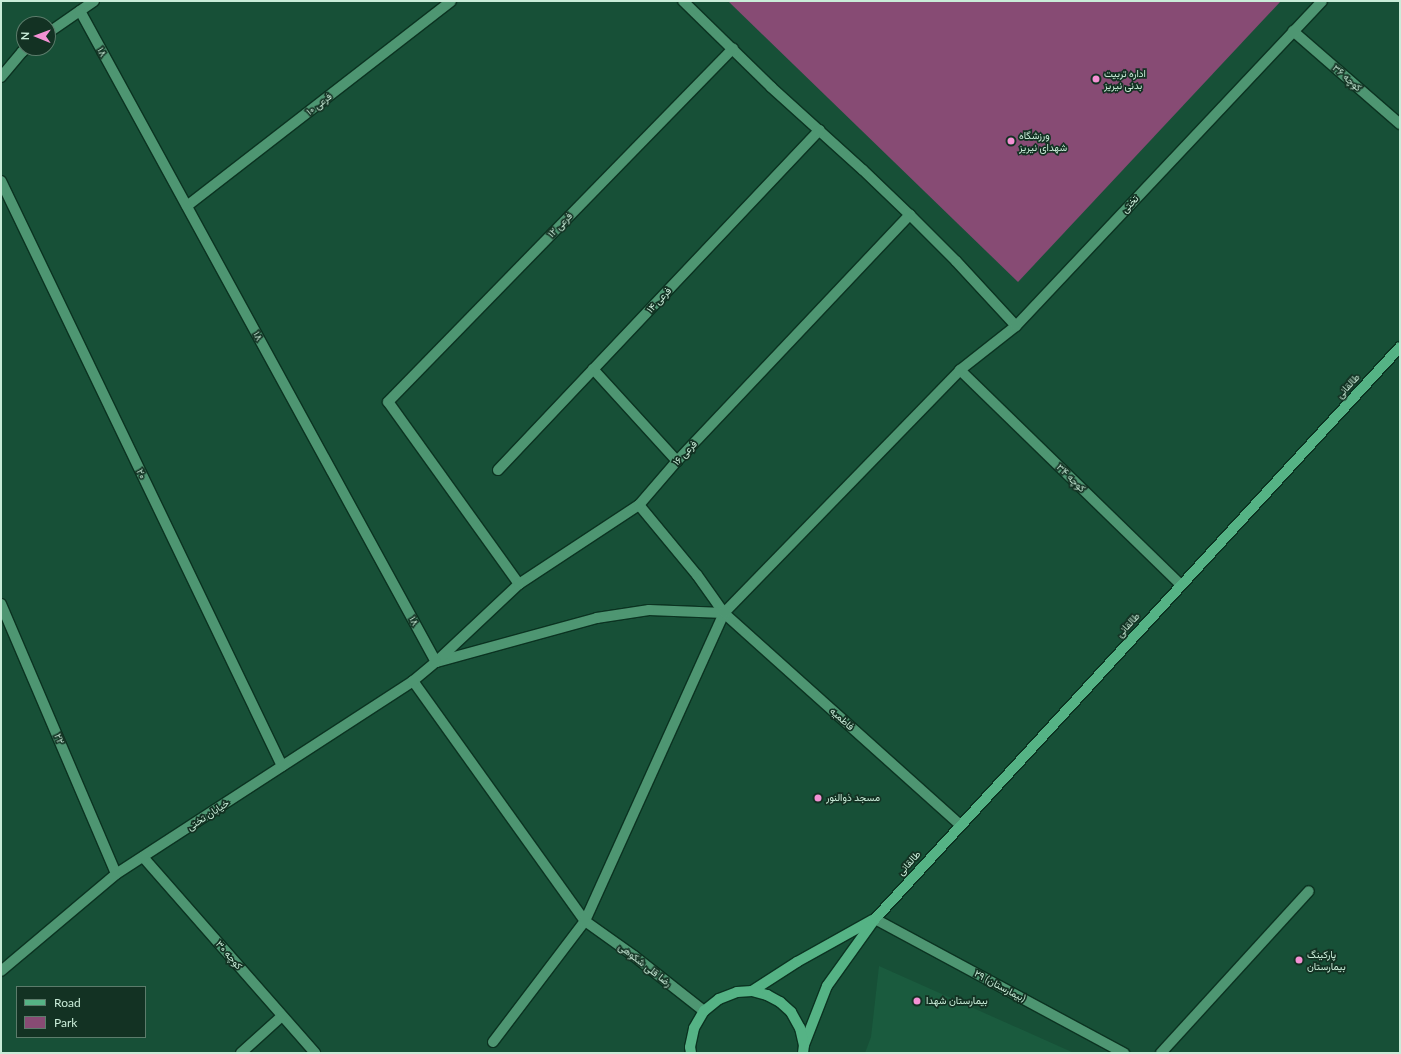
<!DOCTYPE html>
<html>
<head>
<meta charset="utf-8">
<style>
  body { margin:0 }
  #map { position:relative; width:1401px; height:1054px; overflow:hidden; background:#175037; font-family:Lato,Vazirmatn,sans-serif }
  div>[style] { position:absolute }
  .built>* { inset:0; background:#1a5b3e }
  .green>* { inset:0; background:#874b74 }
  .roads { filter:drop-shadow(1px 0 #0b3321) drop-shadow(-1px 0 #0b3321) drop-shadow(0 1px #0b3321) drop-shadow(0 -1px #0b3321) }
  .minor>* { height:10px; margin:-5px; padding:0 5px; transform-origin:5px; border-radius:5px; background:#4e9672 }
  .major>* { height:10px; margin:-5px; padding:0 5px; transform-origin:5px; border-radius:5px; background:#55b385 }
  .dots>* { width:11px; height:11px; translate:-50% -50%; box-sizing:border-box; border:2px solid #133223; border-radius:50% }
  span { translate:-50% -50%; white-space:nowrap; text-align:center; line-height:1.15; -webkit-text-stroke:3.5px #133223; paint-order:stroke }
  .street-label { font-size:10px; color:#c9ecd8 }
  .poi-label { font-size:10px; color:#c9ecd8 }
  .left { translate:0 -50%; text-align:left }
  .frame { position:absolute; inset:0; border:2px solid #c9ecd8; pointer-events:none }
  .legend { position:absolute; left:16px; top:986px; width:130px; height:52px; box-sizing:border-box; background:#133223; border:1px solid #5c7c6b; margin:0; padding:5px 7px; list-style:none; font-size:12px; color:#c9ecd8 }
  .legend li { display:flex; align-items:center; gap:8px; height:20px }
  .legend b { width:20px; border:1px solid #5c7c6b }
  .north { position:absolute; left:16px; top:16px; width:40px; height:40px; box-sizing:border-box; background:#133223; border:1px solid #5c7c6b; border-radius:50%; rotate:271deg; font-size:11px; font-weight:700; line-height:16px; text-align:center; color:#c9ecd8 }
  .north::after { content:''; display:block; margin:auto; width:14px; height:18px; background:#f491d4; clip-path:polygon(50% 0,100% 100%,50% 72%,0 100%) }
</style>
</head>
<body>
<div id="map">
  <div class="built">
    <div style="clip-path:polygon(879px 966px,1074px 1053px,865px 1053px,871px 1037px)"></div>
  </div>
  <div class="green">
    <div style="clip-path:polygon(728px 1px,1281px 1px,1018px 282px)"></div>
  </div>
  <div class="roads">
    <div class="minor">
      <div style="left:683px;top:1px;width:123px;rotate:44.3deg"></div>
      <div style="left:771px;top:87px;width:124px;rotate:42.1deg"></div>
      <div style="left:863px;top:170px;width:65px;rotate:43.8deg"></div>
      <div style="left:910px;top:215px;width:65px;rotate:45deg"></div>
      <div style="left:956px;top:261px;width:88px;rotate:47.3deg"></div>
      <div style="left:1293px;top:31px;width:142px;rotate:41deg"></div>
      <div style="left:48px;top:33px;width:56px;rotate:-34.8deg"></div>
      <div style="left:1px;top:77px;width:33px;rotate:-50deg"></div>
      <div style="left:22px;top:52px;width:6px;rotate:-39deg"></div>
      <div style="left:1px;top:181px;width:649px;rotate:64.34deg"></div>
      <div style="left:187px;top:206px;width:334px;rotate:-37.8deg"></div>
      <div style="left:593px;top:369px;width:125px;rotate:47.6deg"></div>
      <div style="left:960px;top:370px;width:308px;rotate:44.2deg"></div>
      <div style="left:498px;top:470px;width:468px;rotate:-46.6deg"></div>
      <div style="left:639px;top:505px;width:91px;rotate:50.4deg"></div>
      <div style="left:697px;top:575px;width:47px;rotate:54.6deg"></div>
      <div style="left:724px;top:613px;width:317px;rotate:41.9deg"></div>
      <div style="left:519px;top:584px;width:224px;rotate:-125.7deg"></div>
      <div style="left:388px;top:402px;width:494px;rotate:-45.7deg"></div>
      <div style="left:1px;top:604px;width:293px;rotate:66.9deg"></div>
      <div style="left:724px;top:613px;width:75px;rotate:-177.7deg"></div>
      <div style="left:649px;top:610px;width:53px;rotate:171.3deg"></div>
      <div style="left:597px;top:618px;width:167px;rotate:164.7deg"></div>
      <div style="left:436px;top:662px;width:114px;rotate:-43.2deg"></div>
      <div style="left:519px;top:584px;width:144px;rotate:-33.4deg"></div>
      <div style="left:639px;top:505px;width:58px;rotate:-49.2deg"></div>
      <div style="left:677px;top:461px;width:339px;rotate:-46.6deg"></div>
      <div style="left:413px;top:681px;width:295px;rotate:54.4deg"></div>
      <div style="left:585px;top:921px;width:60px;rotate:35.5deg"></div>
      <div style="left:634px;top:956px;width:89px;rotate:38.2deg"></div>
      <div style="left:143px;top:857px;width:261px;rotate:48.7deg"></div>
      <div style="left:875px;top:919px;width:283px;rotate:28.3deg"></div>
      <div style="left:1px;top:971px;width:150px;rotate:-40.1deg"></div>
      <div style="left:116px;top:874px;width:354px;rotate:-33deg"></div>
      <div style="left:413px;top:681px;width:30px;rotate:-40deg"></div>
      <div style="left:436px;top:662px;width:742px;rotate:-118.67deg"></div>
      <div style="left:493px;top:1042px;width:152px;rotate:-52.8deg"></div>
      <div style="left:585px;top:921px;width:338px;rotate:-65.7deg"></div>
      <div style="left:724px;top:613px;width:339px;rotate:-45.8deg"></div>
      <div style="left:960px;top:370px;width:71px;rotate:-38.2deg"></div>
      <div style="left:1016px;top:326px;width:446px;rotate:-46.7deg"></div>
      <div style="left:241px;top:1053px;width:55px;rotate:-42.1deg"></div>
      <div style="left:1161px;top:1053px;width:219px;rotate:-47.6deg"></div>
    </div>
    <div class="major">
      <div style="left:752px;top:991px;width:54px;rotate:-32.8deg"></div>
      <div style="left:797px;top:962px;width:86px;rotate:-29.2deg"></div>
      <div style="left:804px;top:1045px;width:63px;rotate:-68.7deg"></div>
      <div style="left:827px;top:986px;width:82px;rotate:-54.4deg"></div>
      <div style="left:875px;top:919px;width:776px;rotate:-47.45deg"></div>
      <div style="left:691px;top:1053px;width:6px;rotate:-99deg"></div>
      <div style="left:690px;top:1047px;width:19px;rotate:-78deg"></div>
      <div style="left:694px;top:1028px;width:20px;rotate:-60deg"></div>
      <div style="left:704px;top:1011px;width:19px;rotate:-39deg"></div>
      <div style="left:719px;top:999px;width:19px;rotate:-21deg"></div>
      <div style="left:737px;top:992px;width:15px;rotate:-4deg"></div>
      <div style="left:752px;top:991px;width:16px;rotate:15deg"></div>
      <div style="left:767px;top:995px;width:15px;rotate:28deg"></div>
      <div style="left:780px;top:1002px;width:15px;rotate:42deg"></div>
      <div style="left:791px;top:1012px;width:18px;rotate:61deg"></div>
      <div style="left:800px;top:1028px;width:17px;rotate:77deg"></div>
      <div style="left:804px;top:1045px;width:8px;rotate:97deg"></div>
    </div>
  </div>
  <div class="dots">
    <div style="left:1096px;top:79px;background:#f491d4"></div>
    <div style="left:1011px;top:141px;background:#f491d4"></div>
    <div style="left:818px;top:798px;background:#f491d4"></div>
    <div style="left:1299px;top:960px;background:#f491d4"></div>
    <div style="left:917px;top:1001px;background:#f491d4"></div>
  </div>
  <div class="street-label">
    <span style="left:102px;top:52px;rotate:61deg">۱۸</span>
    <span style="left:1347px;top:78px;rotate:41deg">کوچه ۳۶</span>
    <span style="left:319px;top:104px;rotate:-38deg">فرعی ۱۰</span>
    <span style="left:1130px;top:204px;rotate:-47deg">تختی</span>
    <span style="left:560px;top:225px;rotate:-46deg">فرعی ۱۲</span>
    <span style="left:659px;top:300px;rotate:-47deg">فرعی ۱۴</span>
    <span style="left:258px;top:336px;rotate:61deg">۱۸</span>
    <span style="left:1348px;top:386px;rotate:-47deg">طالقانی</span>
    <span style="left:685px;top:453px;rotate:-47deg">فرعی ۱۶</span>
    <span style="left:141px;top:474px;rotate:64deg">۲۰</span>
    <span style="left:1071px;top:478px;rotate:44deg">کوچه ۳۴</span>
    <span style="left:414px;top:621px;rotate:61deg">۱۸</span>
    <span style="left:1128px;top:625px;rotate:-47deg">طالقانی</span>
    <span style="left:842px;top:719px;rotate:42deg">فاطمیه</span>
    <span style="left:59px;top:739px;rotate:67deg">۲۲</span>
    <span style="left:208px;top:815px;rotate:-33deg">خیابان تختی</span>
    <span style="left:909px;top:863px;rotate:-48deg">طالقانی</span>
    <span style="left:229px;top:955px;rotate:49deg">کوچه ۳۰</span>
    <span style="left:645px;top:965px;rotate:38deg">رضا قلی شکوهی</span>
    <span style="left:1000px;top:986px;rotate:28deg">۲۹ (بیمارستان)</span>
  </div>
  <div class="poi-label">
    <span class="left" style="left:1104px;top:79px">اداره تربیت<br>بدنی نیریز</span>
    <span class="left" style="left:1019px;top:141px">ورزشگاه<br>شهدای نیریز</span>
    <span class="left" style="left:826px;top:798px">مسجد ذوالنور</span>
    <span class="left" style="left:1307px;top:960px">پارکینگ<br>بیمارستان</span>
    <span class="left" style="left:926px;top:1001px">بیمارستان شهدا</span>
  </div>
  <div class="frame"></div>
  <ul class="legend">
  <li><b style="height:5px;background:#55b385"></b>Road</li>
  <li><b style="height:11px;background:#874b74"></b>Park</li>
  </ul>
  <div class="north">N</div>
</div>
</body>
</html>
